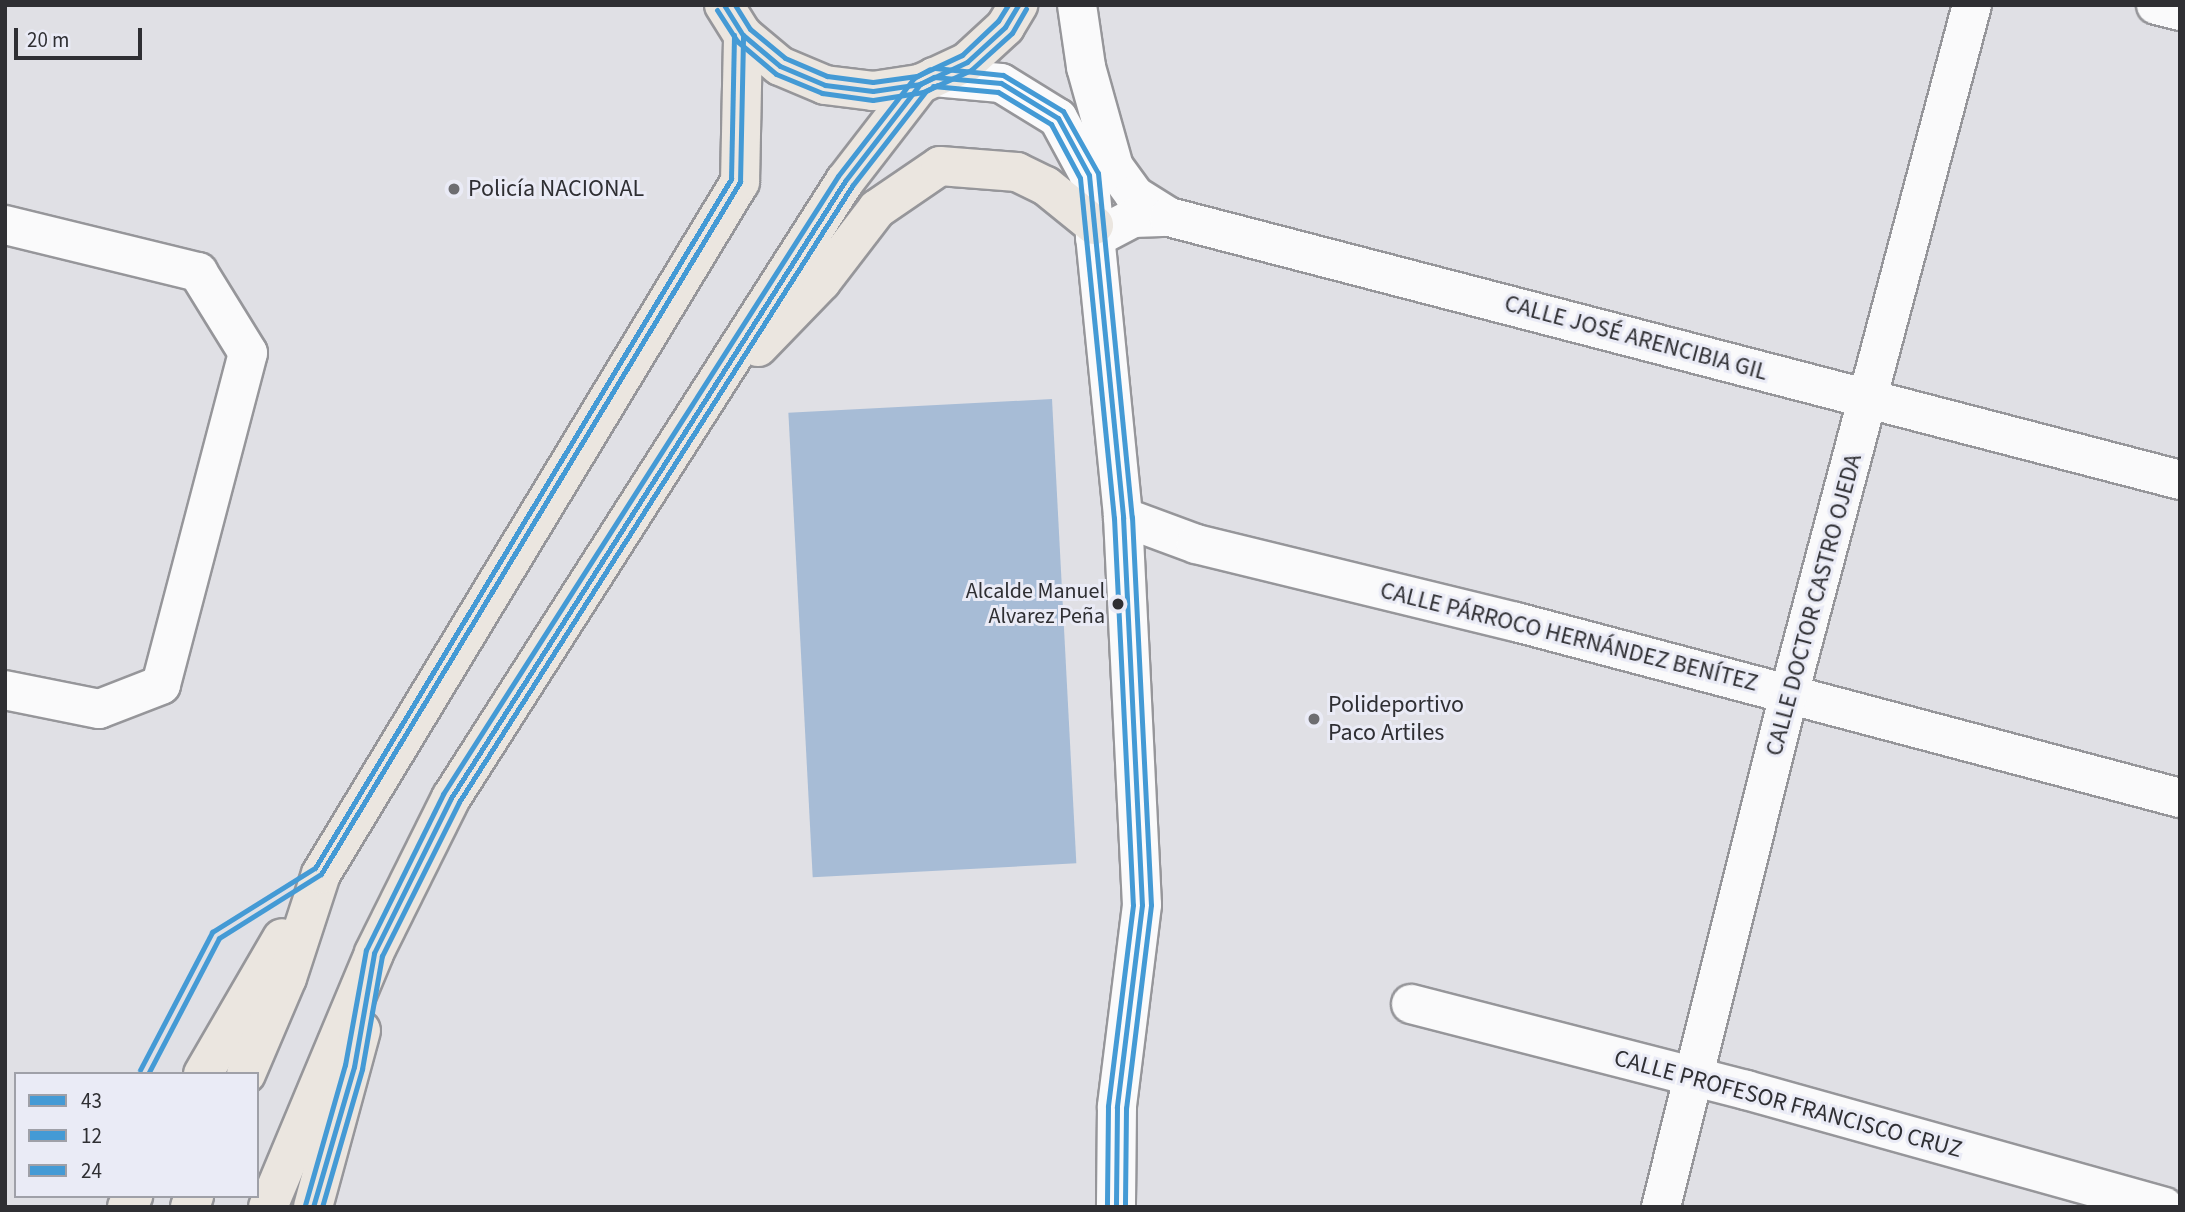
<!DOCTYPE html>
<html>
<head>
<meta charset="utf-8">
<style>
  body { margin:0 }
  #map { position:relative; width:2185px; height:1212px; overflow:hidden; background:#e0e0e5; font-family:"Source Sans 3",sans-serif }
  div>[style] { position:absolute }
  .water>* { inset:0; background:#a7bcd6; transform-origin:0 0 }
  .roads { filter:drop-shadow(2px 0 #96969a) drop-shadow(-2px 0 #96969a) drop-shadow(0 2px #96969a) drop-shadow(0 -2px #96969a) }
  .minor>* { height:38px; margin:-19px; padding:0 19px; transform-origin:19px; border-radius:19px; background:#fafafb }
  .major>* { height:38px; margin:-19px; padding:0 19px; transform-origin:19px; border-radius:19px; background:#ebe6e0 }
  .bus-1>* { height:5px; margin:-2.5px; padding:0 2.5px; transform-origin:2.5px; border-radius:2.5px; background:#449ad5 }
  .bus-2>* { height:5px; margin:-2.5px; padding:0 2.5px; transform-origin:2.5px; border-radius:2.5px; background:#449ad5 }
  .bus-3>* { height:5px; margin:-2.5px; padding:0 2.5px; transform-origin:2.5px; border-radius:2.5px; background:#449ad5 }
  .dots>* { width:19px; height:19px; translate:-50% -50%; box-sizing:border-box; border:4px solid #eaebf6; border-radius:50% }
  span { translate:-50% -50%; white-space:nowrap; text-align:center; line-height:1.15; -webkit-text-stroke:6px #eaebf6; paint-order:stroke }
  .bus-label { font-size:22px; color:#2f2f33 }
  .right { translate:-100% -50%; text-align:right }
  .poi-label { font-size:24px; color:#2f2f33 }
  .left { translate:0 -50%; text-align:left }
  .street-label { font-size:24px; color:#2f2f33 }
  .frame { position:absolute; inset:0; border:7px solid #2f2f33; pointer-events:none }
  .legend { position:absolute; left:14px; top:1072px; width:245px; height:126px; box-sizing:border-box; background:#eaebf6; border:2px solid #9fa0a8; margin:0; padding:9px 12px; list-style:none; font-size:21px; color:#2f2f33 }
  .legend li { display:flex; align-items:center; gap:14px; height:35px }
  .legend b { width:35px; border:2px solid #9fa0a8 }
  .scale { position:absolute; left:14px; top:28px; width:128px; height:32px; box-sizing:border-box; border:4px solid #2f2f33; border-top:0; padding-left:9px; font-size:21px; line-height:24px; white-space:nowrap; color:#2f2f33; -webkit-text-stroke:5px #eaebf6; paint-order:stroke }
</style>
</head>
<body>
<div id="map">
  <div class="water">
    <div style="left:1052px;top:399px;width:465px;height:264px;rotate:87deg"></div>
  </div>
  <div class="roads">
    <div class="minor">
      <div style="left:1077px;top:5px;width:63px;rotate:81.7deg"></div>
      <div style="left:1086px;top:67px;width:104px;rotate:74.4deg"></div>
      <div style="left:1114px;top:167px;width:34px;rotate:54deg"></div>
      <div style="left:1134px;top:195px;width:41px;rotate:32.2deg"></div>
      <div style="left:2156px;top:5px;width:25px;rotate:14deg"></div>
      <div style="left:934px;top:77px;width:67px;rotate:5.1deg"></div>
      <div style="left:1001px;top:83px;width:67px;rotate:31.6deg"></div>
      <div style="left:1058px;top:118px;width:65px;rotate:61.5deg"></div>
      <div style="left:1089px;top:175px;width:344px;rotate:84.3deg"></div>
      <div style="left:1123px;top:517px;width:388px;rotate:87.2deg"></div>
      <div style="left:1142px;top:905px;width:204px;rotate:97.1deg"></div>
      <div style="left:1117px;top:1107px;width:100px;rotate:90.6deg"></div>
      <div style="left:5px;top:225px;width:199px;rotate:13.7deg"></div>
      <div style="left:198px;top:272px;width:95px;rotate:58.3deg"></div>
      <div style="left:248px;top:353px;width:343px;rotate:104.7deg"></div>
      <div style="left:161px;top:685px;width:66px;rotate:158.8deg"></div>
      <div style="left:99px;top:709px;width:96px;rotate:-168.6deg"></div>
      <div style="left:1095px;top:238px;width:43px;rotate:-27.8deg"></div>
      <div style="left:1133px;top:218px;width:36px;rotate:-2deg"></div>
      <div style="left:1169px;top:217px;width:1045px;rotate:14.58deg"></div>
      <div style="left:1123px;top:517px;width:78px;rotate:20.3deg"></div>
      <div style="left:1196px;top:544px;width:329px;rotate:13.7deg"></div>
      <div style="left:1516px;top:622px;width:687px;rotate:14.85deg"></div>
      <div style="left:1411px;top:1004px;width:346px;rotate:14.4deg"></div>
      <div style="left:1746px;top:1090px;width:434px;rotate:15.6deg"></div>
      <div style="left:1661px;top:1207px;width:529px;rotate:-75.99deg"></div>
      <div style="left:1789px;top:694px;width:713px;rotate:-75.13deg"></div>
    </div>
    <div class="major">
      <div style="left:724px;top:5px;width:36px;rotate:58deg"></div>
      <div style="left:743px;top:35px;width:48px;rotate:40deg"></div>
      <div style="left:780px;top:66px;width:49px;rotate:22.9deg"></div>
      <div style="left:825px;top:85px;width:48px;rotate:7.1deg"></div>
      <div style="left:873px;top:91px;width:48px;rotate:-8.5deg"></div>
      <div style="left:920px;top:84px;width:52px;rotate:-25.1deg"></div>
      <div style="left:967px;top:62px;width:52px;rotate:-42.6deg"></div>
      <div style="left:1005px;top:27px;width:26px;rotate:-59deg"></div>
      <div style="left:758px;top:347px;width:91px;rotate:-45.9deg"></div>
      <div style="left:821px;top:282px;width:92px;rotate:-52.5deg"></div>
      <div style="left:877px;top:209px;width:76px;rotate:-34.3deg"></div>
      <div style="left:940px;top:166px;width:77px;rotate:4.5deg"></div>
      <div style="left:1017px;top:172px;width:32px;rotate:26deg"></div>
      <div style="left:1046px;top:186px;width:62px;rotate:39.1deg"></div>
      <div style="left:203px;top:1074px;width:157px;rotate:-59.8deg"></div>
      <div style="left:246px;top:1074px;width:104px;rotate:-66.9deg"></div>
      <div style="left:287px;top:978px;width:109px;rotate:-71.9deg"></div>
      <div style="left:321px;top:874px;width:809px;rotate:-58.81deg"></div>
      <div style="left:740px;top:182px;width:147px;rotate:-88.8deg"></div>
      <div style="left:127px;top:1207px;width:13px;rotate:-61deg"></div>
      <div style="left:190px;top:1207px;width:12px;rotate:-70deg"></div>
      <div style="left:268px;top:1207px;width:275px;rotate:-67.3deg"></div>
      <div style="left:374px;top:953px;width:173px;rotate:-63.6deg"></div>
      <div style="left:451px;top:798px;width:732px;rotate:-57.44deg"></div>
      <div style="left:845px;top:181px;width:123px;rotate:-52.3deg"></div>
      <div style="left:313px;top:1207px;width:183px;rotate:-74.8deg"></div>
    </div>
  </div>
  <div class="bus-1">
    <div style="left:724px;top:5px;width:36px;rotate:58deg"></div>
    <div style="left:743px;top:35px;width:48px;rotate:40deg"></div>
    <div style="left:780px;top:66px;width:49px;rotate:22.9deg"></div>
    <div style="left:825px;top:85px;width:48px;rotate:7.1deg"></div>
    <div style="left:873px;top:91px;width:48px;rotate:-8.5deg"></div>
    <div style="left:920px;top:84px;width:52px;rotate:-25.1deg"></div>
    <div style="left:967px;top:62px;width:52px;rotate:-42.6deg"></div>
    <div style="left:1005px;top:27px;width:26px;rotate:-59deg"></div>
    <div style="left:934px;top:77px;width:67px;rotate:5.1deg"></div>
    <div style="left:1001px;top:83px;width:67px;rotate:31.6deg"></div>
    <div style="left:1058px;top:118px;width:65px;rotate:61.5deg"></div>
    <div style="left:1089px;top:175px;width:344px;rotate:84.3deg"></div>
    <div style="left:1123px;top:517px;width:388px;rotate:87.2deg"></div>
    <div style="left:1142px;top:905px;width:204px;rotate:97.1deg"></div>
    <div style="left:1117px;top:1107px;width:100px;rotate:90.6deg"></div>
    <div style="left:148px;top:1074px;width:153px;rotate:-62.4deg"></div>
    <div style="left:219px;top:938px;width:120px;rotate:-32.1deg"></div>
    <div style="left:321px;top:874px;width:809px;rotate:-58.81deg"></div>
    <div style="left:740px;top:182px;width:147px;rotate:-88.8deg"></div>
    <div style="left:313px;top:1207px;width:146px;rotate:-73.7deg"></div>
    <div style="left:354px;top:1067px;width:116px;rotate:-80deg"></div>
    <div style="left:374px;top:953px;width:173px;rotate:-63.6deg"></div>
    <div style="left:451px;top:798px;width:732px;rotate:-57.44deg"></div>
    <div style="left:845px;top:181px;width:123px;rotate:-52.3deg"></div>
    <div style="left:920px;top:84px;width:16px;rotate:-27deg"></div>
  </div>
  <div class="bus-2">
    <div style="left:717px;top:10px;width:37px;rotate:57deg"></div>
    <div style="left:737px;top:41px;width:51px;rotate:40.2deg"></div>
    <div style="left:776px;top:74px;width:50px;rotate:22.4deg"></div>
    <div style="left:822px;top:93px;width:51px;rotate:7.8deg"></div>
    <div style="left:873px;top:100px;width:51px;rotate:-9.1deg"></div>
    <div style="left:923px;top:92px;width:53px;rotate:-24.6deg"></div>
    <div style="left:971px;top:70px;width:55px;rotate:-42.1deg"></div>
    <div style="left:1012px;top:33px;width:28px;rotate:-60deg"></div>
    <div style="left:933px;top:86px;width:65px;rotate:5.3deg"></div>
    <div style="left:998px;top:92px;width:62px;rotate:31.1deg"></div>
    <div style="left:1051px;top:124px;width:61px;rotate:61.8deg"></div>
    <div style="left:1080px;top:178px;width:342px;rotate:84.3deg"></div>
    <div style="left:1114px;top:518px;width:387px;rotate:87.2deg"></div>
    <div style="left:1133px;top:905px;width:203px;rotate:97.1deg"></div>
    <div style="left:1108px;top:1106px;width:101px;rotate:90.6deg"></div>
    <div style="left:322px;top:1207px;width:144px;rotate:-73.8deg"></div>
    <div style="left:362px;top:1069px;width:115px;rotate:-80deg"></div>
    <div style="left:382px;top:956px;width:172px;rotate:-63.4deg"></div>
    <div style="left:459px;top:802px;width:731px;rotate:-57.46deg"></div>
    <div style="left:852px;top:186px;width:120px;rotate:-52.1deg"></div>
    <div style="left:926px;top:91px;width:13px;rotate:-27deg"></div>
  </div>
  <div class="bus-3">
    <div style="left:735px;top:5px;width:28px;rotate:58deg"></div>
    <div style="left:750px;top:29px;width:45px;rotate:39.6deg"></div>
    <div style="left:785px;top:58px;width:46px;rotate:23.2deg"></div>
    <div style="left:827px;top:76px;width:46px;rotate:7.4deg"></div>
    <div style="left:873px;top:82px;width:44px;rotate:-7.8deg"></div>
    <div style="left:917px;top:76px;width:50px;rotate:-25deg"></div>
    <div style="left:962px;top:55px;width:50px;rotate:-43.4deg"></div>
    <div style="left:998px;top:21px;width:19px;rotate:-58deg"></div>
    <div style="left:935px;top:68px;width:68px;rotate:5.9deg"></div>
    <div style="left:1003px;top:75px;width:70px;rotate:31deg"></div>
    <div style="left:1063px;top:111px;width:71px;rotate:60.6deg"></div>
    <div style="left:1098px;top:173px;width:346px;rotate:84.4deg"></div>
    <div style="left:1132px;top:517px;width:388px;rotate:87.2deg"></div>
    <div style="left:1151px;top:905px;width:205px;rotate:97deg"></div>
    <div style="left:1126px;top:1108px;width:99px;rotate:90.6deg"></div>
    <div style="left:140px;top:1070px;width:156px;rotate:-62.4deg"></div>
    <div style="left:212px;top:932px;width:121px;rotate:-31.9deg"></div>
    <div style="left:315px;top:868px;width:805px;rotate:-58.88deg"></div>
    <div style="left:731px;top:179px;width:144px;rotate:-88.8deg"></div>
    <div style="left:305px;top:1205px;width:146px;rotate:-74.1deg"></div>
    <div style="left:345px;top:1065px;width:117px;rotate:-79.7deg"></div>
    <div style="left:366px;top:950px;width:174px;rotate:-63.7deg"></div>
    <div style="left:443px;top:794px;width:733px;rotate:-57.41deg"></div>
    <div style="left:838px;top:176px;width:124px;rotate:-52.2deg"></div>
    <div style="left:914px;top:78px;width:18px;rotate:-29deg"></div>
  </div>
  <div class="dots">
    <div style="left:454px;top:189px;background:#6d6d71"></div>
    <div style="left:1118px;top:604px;background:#2f2f33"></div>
    <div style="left:1314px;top:719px;background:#6d6d71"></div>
  </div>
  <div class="bus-label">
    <span class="right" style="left:1105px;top:604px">Alcalde Manuel<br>Alvarez Peña</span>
  </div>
  <div class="poi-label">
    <span class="left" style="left:468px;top:189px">Policía NACIONAL</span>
    <span class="left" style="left:1328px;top:719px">Polideportivo<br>Paco Artiles</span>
  </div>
  <div class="street-label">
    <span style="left:1636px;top:338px;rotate:15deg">CALLE JOSÉ ARENCIBIA GIL</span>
    <span style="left:1814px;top:605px;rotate:-75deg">CALLE DOCTOR CASTRO OJEDA</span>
    <span style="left:1569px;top:637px;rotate:14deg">CALLE PÁRROCO HERNÁNDEZ BENÍTEZ</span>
    <span style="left:1788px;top:1104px;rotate:15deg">CALLE PROFESOR FRANCISCO CRUZ</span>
  </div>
  <div class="frame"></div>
  <ul class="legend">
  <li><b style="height:9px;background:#449ad5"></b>43</li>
  <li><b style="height:9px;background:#449ad5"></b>12</li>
  <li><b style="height:9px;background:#449ad5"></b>24</li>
  </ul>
  <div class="scale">20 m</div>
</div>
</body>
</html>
